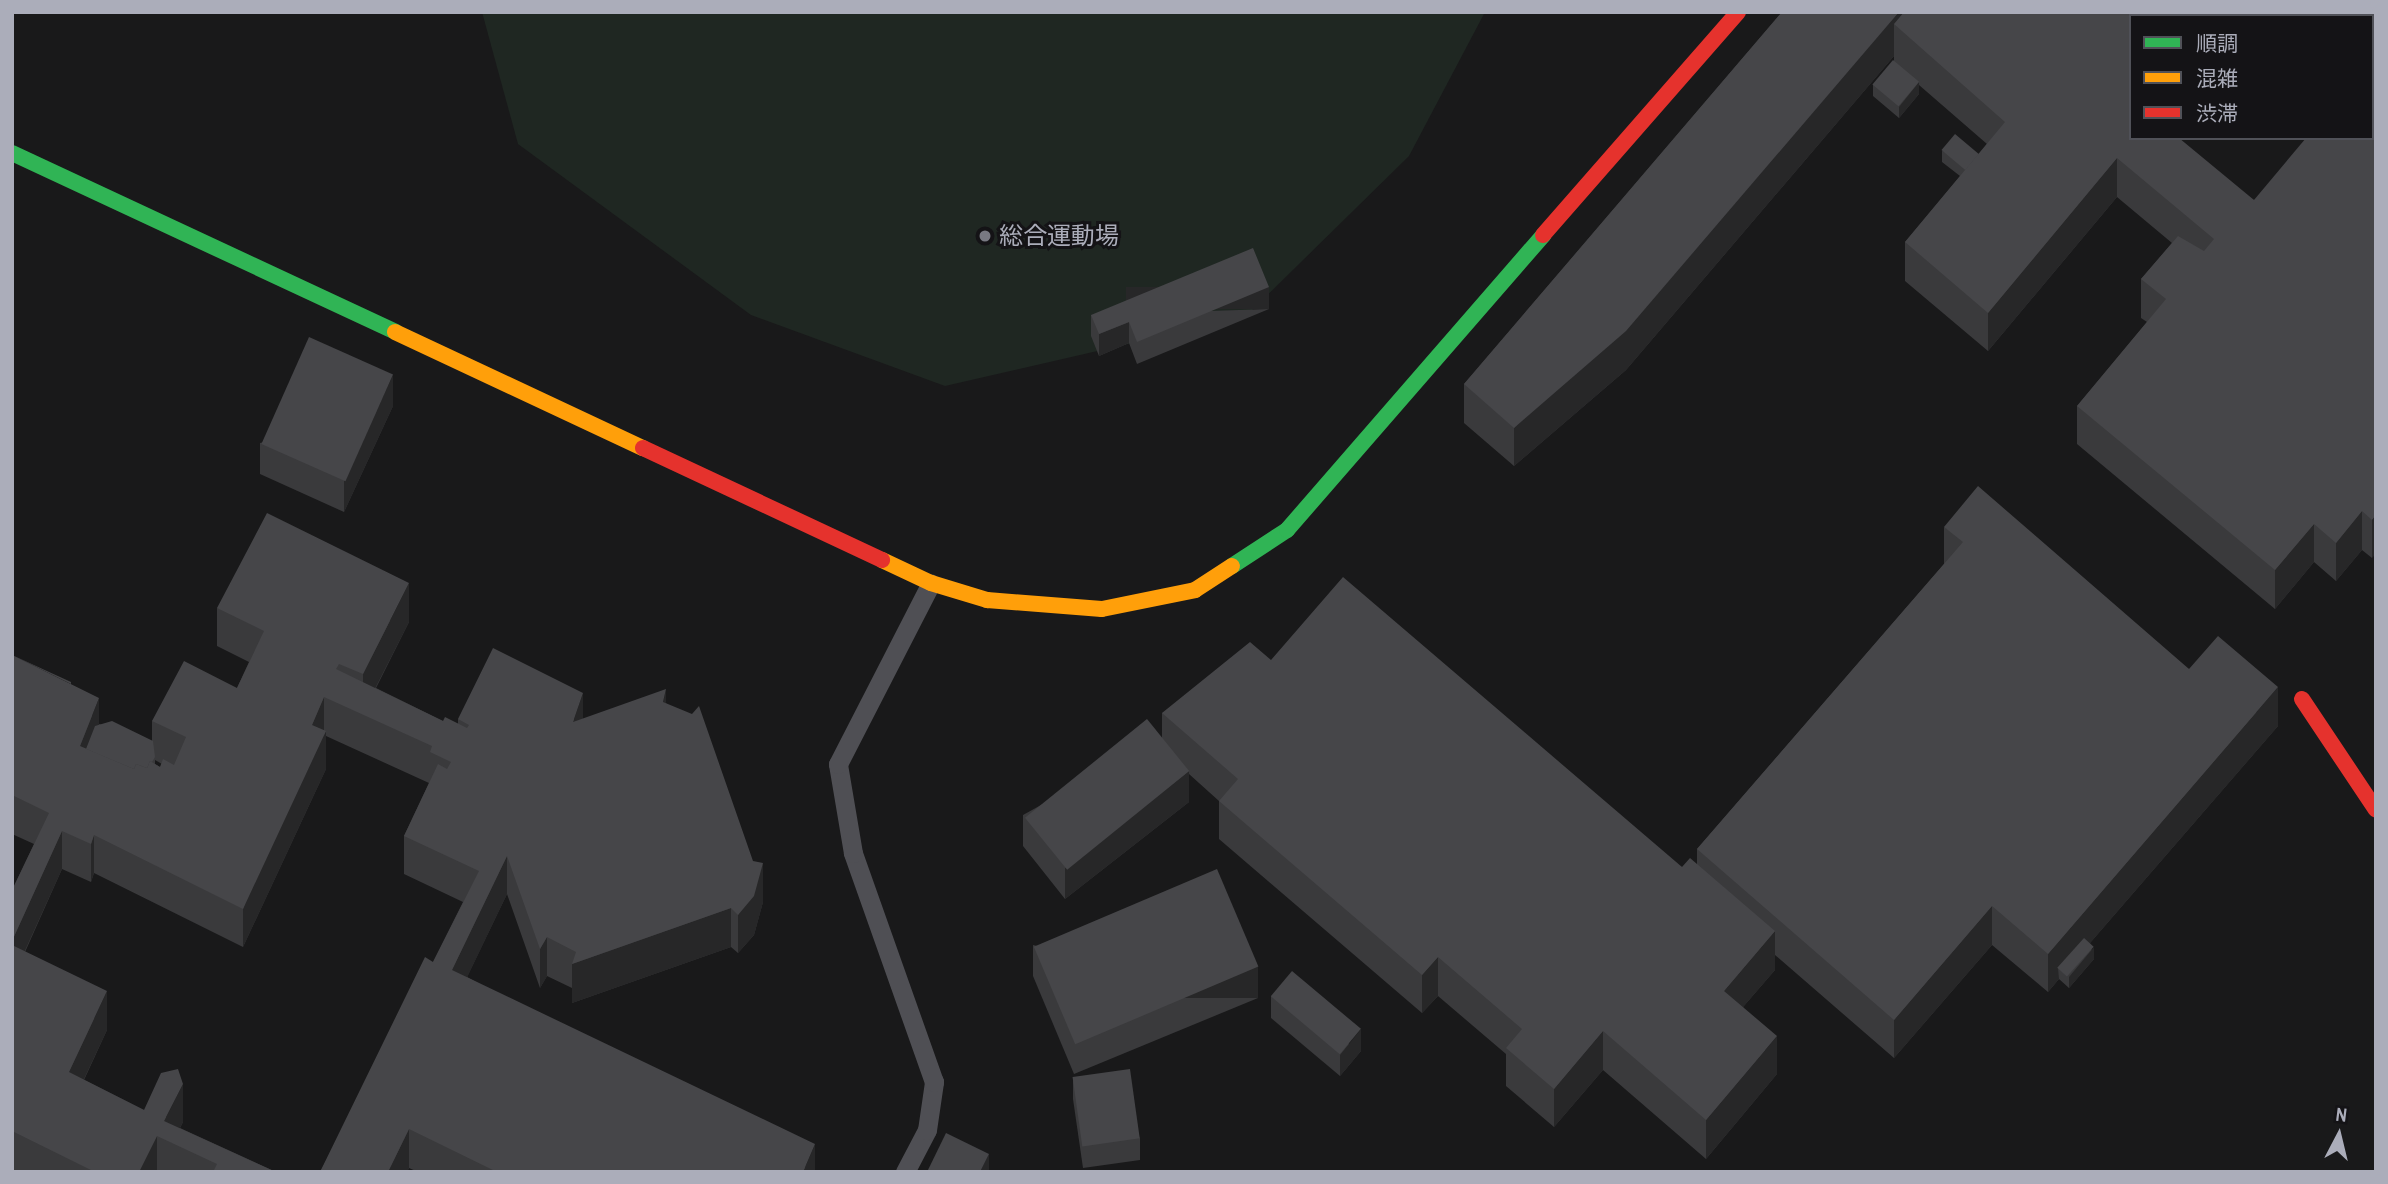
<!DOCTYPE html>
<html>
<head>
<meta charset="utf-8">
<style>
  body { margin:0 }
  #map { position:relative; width:2388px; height:1184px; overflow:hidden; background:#19191a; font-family:"Archivo Narrow","Noto Sans JP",sans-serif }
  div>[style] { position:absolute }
  .green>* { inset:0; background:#1f2722 }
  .lane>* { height:19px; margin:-9.5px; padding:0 9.5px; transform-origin:9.5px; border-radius:9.5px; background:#4f4f54 }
  .fast>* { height:16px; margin:-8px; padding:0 8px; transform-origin:8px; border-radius:8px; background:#30b455 }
  .slow>* { height:16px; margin:-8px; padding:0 8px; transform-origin:8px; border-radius:8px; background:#ff9f0a }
  .jam>* { height:16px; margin:-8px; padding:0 8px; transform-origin:8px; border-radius:8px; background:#e5322d }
  .wall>* { inset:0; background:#3a3a3c }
  .shaded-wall>* { inset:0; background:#272728; transform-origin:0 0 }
  .building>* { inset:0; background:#464649; transform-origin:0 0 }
  .dots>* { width:19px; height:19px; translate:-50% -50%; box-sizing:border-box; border:4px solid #141316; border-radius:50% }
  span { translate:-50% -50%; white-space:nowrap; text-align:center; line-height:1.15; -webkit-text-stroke:6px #141316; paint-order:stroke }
  .poi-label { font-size:24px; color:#abadba }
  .left { translate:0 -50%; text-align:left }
  .frame { position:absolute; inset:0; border:14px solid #abadba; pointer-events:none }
  .legend { position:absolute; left:2129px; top:14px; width:245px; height:126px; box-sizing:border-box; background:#141316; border:2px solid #505158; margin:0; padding:9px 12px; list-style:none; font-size:21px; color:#abadba }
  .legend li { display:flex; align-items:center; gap:14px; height:35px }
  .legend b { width:35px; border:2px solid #505158 }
  .north { position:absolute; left:2304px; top:1100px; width:70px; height:70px; -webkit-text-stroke:5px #141316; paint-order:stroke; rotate:7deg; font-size:19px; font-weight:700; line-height:28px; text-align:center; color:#abadba }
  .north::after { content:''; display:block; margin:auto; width:24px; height:32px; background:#abadba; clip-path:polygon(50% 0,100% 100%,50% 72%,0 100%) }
</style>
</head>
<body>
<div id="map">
  <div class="green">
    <div style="clip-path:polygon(482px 12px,1485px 12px,1409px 156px,1245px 317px,945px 386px,751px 315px,518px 144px)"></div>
  </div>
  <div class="lane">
    <div style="left:905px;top:1172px;width:47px;rotate:-62.4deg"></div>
    <div style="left:927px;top:1130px;width:49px;rotate:-81.7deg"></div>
    <div style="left:934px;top:1082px;width:243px;rotate:-109.5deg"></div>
    <div style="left:853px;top:853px;width:90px;rotate:-99.6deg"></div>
    <div style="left:838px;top:764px;width:203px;rotate:-62.8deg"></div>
  </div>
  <div class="fast">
    <div style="left:12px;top:153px;width:423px;rotate:25deg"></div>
    <div style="left:1232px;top:566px;width:66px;rotate:-33.2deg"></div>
    <div style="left:1287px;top:530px;width:391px;rotate:-49deg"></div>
  </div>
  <div class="slow">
    <div style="left:395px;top:332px;width:274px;rotate:25.1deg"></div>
    <div style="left:882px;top:560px;width:54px;rotate:25.1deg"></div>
    <div style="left:931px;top:583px;width:59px;rotate:16.9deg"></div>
    <div style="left:987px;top:600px;width:115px;rotate:4.5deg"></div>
    <div style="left:1102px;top:609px;width:95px;rotate:-11.5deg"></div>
    <div style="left:1195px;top:590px;width:44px;rotate:-33deg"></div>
  </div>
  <div class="jam">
    <div style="left:1543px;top:235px;width:296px;rotate:-48.8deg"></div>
    <div style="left:643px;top:448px;width:264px;rotate:25.1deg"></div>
    <div style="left:2302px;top:699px;width:133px;rotate:56.3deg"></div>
  </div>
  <div class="wall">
    <div style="clip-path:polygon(1782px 12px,2131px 16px,2131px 138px,2254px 200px,2372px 138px,2372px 558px,2362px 550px,2336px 581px,2314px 562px,2275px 609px,2077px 444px,2077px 406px,2147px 322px,2141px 318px,2141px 279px,2172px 243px,2117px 197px,1988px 351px,1905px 281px,1905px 242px,1960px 176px,1942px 162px,1942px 151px,1979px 154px,1987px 144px,1919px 85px,1919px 94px,1899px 118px,1873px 96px,1873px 85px,1894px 61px,1894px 56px,1626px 370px,1514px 466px,1464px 423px,1464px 384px)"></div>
    <div style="clip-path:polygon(1269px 309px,1137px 364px,1129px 343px,1099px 356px,1091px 336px,1091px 315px)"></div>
    <div style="clip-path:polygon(393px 406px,344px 512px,260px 474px,260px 443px)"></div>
    <div style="clip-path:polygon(1944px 527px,2189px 669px,2278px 726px,2090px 943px,2094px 959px,2069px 988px,2059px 979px,2048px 992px,1992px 945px,1894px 1058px,1775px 955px,1775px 970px,1743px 1007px,1777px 1074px,1706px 1159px,1603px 1070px,1554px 1127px,1506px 1086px,1506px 1054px,1438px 996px,1422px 1013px,1219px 839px,1219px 801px,1189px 774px,1189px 802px,1065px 899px,1023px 846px,1023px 815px,1162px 738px,1162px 713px,1271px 660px,1682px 867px,1697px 864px,1697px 849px,1944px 564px)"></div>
    <div style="clip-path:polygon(evenodd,217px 608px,409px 622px,376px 688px,443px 721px,458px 724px,458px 719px,583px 719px,666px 703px,763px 902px,754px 935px,738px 953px,731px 947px,572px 1003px,572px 988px,547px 976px,540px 988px,507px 894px,467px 977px,815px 1172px,418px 1172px,409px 1168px,407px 1172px,320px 1172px,433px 962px,463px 902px,404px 874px,404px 836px,429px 783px,326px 736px,326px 769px,243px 947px,94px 873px,91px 882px,62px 869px,25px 952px,107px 1030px,84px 1080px,144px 1110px,183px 1122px,180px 1128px,276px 1172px,18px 1172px,12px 1169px,12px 885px,14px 886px,34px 844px,12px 834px,12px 655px,71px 685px,99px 724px,152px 741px,152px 721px,237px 688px,249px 662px,217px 646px,217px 608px,155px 760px,162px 764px,160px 767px,155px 764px,155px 760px)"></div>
    <div style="clip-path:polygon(1033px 945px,1258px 998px,1074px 1074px,1033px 976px)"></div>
    <div style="clip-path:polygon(1271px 996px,1361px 1051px,1340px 1076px,1271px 1018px)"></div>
    <div style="clip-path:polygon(1073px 1077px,1140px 1138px,1140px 1160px,1083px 1168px,1073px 1099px)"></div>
  </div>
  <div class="shaded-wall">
    <div style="clip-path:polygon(1899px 12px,1917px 12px,1894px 24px,1894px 56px,1626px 370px,1514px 466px,1514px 428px)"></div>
    <div style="clip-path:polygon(2269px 12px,2301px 12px,2298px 16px,2266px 16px)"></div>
    <div style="clip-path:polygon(1919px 82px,1919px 94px,1899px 118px,1899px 107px)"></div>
    <div style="clip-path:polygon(2117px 158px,2117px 197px,1988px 351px,1988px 313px)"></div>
    <div style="left:1269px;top:287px;width:22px;height:143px;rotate:90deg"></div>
    <div style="clip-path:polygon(1129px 322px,1129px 343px,1099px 356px,1099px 334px)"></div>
    <div style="clip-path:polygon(393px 375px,393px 406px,344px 512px,344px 481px)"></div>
    <div style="clip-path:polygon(2362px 511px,2362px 550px,2336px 581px,2336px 543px)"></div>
    <div style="clip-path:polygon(2376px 515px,2376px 554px,2372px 558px,2372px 520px)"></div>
    <div style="clip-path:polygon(2314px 524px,2314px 562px,2275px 609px,2275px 570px)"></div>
    <div style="clip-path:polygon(409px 583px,409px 622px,363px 712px,363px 674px)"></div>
    <div style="clip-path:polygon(2278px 687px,2278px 726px,2064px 973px,2058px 968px,2059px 979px,2048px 992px,2048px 954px)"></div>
    <div style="clip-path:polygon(666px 689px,666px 728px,663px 702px)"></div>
    <div style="clip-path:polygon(583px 693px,583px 731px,573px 722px)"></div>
    <div style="clip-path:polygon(324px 697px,324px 735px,326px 731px,326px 769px,243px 947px,243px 909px,312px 725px)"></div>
    <div style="clip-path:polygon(99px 698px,99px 737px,87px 766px,80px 746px)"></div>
    <div style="clip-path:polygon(1189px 771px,1189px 802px,1065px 899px,1065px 868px)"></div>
    <div style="clip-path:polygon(62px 831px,62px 869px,12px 979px,12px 941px)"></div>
    <div style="clip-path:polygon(94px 835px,94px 873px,91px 882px,91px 844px)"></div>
    <div style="clip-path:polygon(507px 856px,507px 894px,452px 1009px,452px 970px)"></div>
    <div style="clip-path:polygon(763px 863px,763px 902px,754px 935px,738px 953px,738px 915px)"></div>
    <div style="clip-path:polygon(1992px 906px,1992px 945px,1894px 1058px,1894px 1020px)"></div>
    <div style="clip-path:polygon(731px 908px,731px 947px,572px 1003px,572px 964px)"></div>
    <div style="clip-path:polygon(1775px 931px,1775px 970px,1724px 1029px,1724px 991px)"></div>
    <div style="clip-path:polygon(547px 937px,547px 976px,540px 988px,540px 949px)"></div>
    <div style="clip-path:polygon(2094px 947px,2094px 959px,2069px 988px,2069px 977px)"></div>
    <div style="clip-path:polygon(1438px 957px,1438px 996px,1422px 1013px,1422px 975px)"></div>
    <div style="left:1258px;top:967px;width:31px;height:199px;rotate:90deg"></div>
    <div style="clip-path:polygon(107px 991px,107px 1030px,69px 1111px,69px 1072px)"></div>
    <div style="clip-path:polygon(1361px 1029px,1361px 1051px,1340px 1076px,1340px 1055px)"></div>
    <div style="clip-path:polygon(1603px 1031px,1603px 1070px,1554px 1127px,1554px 1089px)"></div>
    <div style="clip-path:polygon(1777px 1036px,1777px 1074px,1706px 1159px,1706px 1120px)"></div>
    <div style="clip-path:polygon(183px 1084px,183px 1122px,172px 1143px,164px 1121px)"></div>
    <div style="clip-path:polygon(409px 1129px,409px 1168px,407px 1172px,388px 1172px)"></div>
    <div style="clip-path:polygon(157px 1136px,157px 1172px,139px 1172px)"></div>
    <div style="clip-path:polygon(815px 1144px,815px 1172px,803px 1172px)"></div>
    <div style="clip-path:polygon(989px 1154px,989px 1172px,980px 1172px)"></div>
  </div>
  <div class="building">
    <div style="clip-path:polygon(1782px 12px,1899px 12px,1626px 331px,1514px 428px,1464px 384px)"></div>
    <div style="clip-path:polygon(1904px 12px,2269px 12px,2266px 16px,2131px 16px,2131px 138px,2179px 138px,2254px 200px,2306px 138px,2372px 138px,2372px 59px,2376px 54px,2376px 515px,2372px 520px,2362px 511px,2336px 543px,2314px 524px,2275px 570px,2077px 406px,2166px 299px,2141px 279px,2178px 236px,2204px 251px,2214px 239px,2117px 158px,1988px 313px,1905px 242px,2005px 122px,1894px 24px)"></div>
    <div style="left:1893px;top:60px;width:34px;height:32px;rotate:40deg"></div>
    <div style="left:1955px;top:134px;width:31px;height:21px;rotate:40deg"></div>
    <div style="clip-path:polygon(1253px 248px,1269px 287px,1137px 342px,1129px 322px,1099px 334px,1091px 315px)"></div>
    <div style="left:309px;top:337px;width:92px;height:117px;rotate:24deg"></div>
    <div style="clip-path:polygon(1978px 486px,2189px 669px,2218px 636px,2278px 687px,2048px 954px,1992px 906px,1894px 1020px,1697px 849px,1963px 542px,1944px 527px)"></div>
    <div style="clip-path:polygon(267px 513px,409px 583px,363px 674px,339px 664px,336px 669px,443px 721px,445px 717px,467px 728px,469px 725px,458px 719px,493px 648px,583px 693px,573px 722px,666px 689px,663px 702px,692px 714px,699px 706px,753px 861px,763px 863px,754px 896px,738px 915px,731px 908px,572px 964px,576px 952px,547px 937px,540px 949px,507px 856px,452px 970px,815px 1144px,803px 1172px,497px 1172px,409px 1129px,388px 1172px,320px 1172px,425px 957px,433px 962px,479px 871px,404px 836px,438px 764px,447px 769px,451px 762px,430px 752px,432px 746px,324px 697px,312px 725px,326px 731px,243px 909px,94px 835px,91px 844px,62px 831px,12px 941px,12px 885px,14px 886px,49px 813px,12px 795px,12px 655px,99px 698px,80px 746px,134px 769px,136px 764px,147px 768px,150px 761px,160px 767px,163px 759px,174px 765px,186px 737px,152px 721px,184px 661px,237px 688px,264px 631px,217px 608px)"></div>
    <div style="clip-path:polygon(1343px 577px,1682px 867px,1690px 858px,1775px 931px,1724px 991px,1777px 1036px,1706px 1120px,1603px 1031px,1554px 1089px,1506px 1048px,1522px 1029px,1438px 957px,1422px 975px,1219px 801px,1238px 779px,1162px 713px,1250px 642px,1271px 660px)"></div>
    <div style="clip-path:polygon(12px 655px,71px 682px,71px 684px)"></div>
    <div style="left:1147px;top:719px;width:67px;height:157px;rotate:51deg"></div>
    <div style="clip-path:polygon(112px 721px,153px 741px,155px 757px,152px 762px,150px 761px,147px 768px,136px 764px,134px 769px,86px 749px,95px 726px)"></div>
    <div style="left:1217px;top:869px;width:106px;height:199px;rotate:67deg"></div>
    <div style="left:2084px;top:938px;width:13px;height:40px;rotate:42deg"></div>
    <div style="clip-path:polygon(12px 945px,107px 991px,69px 1072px,144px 1110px,161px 1073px,178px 1069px,183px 1084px,164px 1121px,276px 1172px,213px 1172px,217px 1164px,157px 1136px,139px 1172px,95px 1172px,12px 1131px)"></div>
    <div style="left:1292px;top:971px;width:90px;height:33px;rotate:40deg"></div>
    <div style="left:1130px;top:1069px;width:70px;height:58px;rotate:82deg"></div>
    <div style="clip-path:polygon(946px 1133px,989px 1154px,980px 1172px,927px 1172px)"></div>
  </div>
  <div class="dots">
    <div style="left:985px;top:236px;background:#787982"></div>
  </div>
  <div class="poi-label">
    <span class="left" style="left:999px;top:236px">総合運動場</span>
  </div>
  <div class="frame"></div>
  <ul class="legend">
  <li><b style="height:9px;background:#30b455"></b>順調</li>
  <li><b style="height:9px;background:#ff9f0a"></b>混雑</li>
  <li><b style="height:9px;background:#e5322d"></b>渋滞</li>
  </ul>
  <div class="north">N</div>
</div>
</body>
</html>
